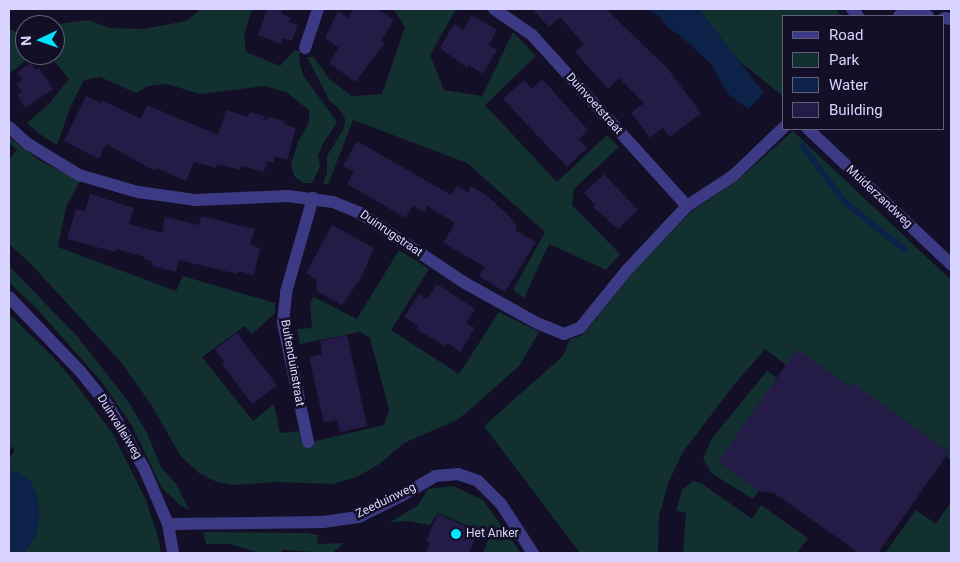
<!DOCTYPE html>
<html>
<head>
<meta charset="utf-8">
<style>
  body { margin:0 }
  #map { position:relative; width:960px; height:562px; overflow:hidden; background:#130f26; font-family:Roboto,sans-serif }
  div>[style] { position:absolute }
  .green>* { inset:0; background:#12302f }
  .water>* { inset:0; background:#0c2248 }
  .stream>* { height:5.5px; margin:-2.75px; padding:0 2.75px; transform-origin:2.75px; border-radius:2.75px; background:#0c2248 }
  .building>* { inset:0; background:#241b47 }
  .minor>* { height:12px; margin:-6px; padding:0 6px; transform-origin:6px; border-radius:6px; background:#3d3a85 }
  .dots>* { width:14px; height:14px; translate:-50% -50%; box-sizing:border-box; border:2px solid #130f26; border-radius:50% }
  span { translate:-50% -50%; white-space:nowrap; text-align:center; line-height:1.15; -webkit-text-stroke:5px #130f26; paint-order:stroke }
  .street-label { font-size:12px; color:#d9d4ff }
  .poi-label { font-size:12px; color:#d9d4ff }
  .left { translate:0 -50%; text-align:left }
  .frame { position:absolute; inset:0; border:10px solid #d9d4ff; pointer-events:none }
  .legend { position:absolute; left:782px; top:15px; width:162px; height:115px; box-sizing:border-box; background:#130f26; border:1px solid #625e7d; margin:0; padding:6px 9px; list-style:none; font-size:15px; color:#d9d4ff }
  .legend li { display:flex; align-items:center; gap:10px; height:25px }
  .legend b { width:25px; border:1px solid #625e7d }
  .north { position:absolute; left:15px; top:15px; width:50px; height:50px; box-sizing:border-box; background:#130f26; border:1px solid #625e7d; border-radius:50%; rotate:267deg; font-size:14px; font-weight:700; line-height:20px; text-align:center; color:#d9d4ff }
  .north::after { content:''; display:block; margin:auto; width:18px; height:22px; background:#00e5ff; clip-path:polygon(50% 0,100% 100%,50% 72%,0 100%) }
</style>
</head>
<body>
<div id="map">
  <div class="green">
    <div style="clip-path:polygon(201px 9px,254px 9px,251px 12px,244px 35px,246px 52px,280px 66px,295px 50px,300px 51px,299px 60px,303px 75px,337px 122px,323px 144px,318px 156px,320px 167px,312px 183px,303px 183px,294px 176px,291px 165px,298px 142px,309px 122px,309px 110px,286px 92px,264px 86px,200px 94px,167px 84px,148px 86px,136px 93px,100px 77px,84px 80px,70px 108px,57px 145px,41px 135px,27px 123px,49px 104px,69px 79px,50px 56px,47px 55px,55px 55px,55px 25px,51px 25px,88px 20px,110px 28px,144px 29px,186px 21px)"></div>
    <div style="clip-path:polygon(393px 9px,456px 9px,430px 55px,444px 90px,482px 96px,513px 32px,536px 56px,485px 105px,557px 182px,607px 135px,619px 147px,574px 189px,572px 205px,620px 254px,606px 270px,549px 244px,524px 298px,513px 290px,545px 232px,467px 163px,353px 120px,328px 185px,323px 183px,327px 173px,327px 156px,344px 128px,345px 119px,340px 110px,329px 100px,307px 57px,314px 57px,329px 79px,352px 96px,382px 94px,405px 27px)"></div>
    <div style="clip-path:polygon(699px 9px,836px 9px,841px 16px,784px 16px,784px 97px,738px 60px)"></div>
    <div style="clip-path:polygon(9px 29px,16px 32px,25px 30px,25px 55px,32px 55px,9px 74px)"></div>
    <div style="clip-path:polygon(793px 131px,951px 280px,951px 460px,946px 456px,949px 452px,852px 384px,849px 387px,797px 350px,786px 365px,765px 349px,733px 386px,683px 452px,669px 481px,659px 516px,658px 553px,580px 553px,484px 426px,563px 356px,570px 339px,583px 335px,637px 267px,692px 211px,739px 179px)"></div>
    <div style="clip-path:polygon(10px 138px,39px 160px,80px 181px,66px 207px,58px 247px,176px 291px,183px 276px,275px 303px,275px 313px,252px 334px,245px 326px,202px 357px,253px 421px,274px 404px,280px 433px,299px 431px,302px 444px,384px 425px,389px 410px,370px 338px,360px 332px,300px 344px,297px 329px,312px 328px,310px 302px,314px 297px,357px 319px,399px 250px,429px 269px,391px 330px,459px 374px,499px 312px,539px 332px,519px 366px,472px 408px,457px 420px,404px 443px,381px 463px,357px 477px,333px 484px,276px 482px,235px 485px,217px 482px,199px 473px,180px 455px,152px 406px,121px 362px,31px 264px,9px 244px,9px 159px,17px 150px,9px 143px)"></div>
    <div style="clip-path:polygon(9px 266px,77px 336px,128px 401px,147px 433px,161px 467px,177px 485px,189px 510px,180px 505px,162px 488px,131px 424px,101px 381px,38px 310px,9px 282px)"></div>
    <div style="clip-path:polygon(9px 314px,52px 356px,72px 379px,113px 434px,145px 498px,158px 536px,161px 553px,23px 553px,35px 537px,39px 520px,38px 498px,19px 473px,9px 471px,9px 458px,15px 450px,9px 445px)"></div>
    <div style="clip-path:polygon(767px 371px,777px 378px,759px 491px,753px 499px,711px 473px,703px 458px,713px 437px)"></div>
    <div style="clip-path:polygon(693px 481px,701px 483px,752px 519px,761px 505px,808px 538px,797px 553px,683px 553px,686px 513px,676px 511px,682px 490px)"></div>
    <div style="clip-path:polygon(453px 486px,483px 500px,521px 553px,483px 553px,490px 535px,438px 513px,430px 525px,405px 521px,389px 523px,418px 505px,428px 489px)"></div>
    <div style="clip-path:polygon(951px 502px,951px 553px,885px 553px,916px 510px,936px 524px)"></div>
    <div style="clip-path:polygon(203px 532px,307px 533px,318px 535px,317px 544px,344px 543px,332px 553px,282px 550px,281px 553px,260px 553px,229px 544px,206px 544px)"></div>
  </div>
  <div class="water">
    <div style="clip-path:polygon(647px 9px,699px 9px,764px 93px,748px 109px,728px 94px,711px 64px,677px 33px,670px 30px,659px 16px)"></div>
    <div style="clip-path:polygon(9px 471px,19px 473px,30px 480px,38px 498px,39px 520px,35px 537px,23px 553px,9px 553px)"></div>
  </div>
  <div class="stream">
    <div style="left:803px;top:146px;width:71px;rotate:53deg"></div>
    <div style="left:846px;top:203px;width:75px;rotate:38.5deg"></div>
  </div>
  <div class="building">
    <div style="clip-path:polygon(267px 9px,283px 9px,281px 14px,291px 18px,289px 22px,298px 25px,292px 41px,283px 38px,281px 44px,258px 35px)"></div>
    <div style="clip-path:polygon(354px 9px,378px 9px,394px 20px,381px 40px,385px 43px,355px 82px,329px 63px,339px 48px,325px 38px,338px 11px,348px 18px)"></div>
    <div style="clip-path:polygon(532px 9px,606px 9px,668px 69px,701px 113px,670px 137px,663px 128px,650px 138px,631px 113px,644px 103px,619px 78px,608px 89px,575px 52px,584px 44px,560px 17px,549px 27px)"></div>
    <div style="clip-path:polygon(472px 15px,497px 30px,489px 45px,497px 50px,483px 74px,469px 65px,467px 68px,440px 48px,454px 24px,463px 30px)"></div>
    <div style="clip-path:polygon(31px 63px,36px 70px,39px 68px,53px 89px,25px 108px,17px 95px,22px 92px,16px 84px,22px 80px,17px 72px)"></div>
    <div style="clip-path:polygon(542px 79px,588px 130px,579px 139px,587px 148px,567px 167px,503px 99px,524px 80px,532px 89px)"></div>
    <div style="clip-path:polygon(86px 96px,101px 103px,102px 100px,141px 119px,147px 105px,218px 135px,226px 110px,248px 117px,250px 112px,265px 116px,263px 120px,265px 121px,268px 117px,285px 121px,284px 124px,296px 128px,287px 160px,274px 156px,274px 162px,267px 162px,264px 172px,241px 166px,240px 170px,217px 164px,216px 168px,194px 162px,186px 181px,156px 168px,155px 171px,106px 144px,99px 159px,64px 141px)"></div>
    <div style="clip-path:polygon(357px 141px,451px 195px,457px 186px,468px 192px,471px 186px,487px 196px,505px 212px,517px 225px,515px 230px,536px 242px,505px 292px,479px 276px,485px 267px,443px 243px,455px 223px,427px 206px,424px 212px,413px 205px,406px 218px,347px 184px,354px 172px,343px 166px)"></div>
    <div style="clip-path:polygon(604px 174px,638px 210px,618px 229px,593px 207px,595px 205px,584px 193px)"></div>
    <div style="clip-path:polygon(90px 194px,134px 208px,129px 224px,162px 233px,165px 217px,199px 225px,201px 216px,255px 229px,250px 245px,260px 248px,254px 275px,238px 271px,237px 274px,179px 260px,176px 272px,152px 266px,153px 262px,144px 259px,145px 257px,116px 249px,115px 252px,67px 239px,76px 209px,85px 211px)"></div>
    <div style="clip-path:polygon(332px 225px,374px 248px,361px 278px,342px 305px,317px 291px,316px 279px,306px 273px)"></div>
    <div style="clip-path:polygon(437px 284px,475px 309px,466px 323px,475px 328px,460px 352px,447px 343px,445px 346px,416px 329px,418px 326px,404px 317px,419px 294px,427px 299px)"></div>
    <div style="clip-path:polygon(237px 333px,277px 385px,252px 404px,222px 364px,224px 362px,215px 349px)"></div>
    <div style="clip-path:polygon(347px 335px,367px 426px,340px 432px,337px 420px,324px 423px,309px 357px,322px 354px,320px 341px)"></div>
    <div style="clip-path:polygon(797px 349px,849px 387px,852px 383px,949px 452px,878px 553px,859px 553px,774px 493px,759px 491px,718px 462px)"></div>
    <div style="clip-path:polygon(438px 514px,478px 532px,469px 553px,425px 553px,430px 543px,426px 541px)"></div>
  </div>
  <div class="minor">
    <div style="left:494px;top:9px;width:46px;rotate:34.4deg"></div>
    <div style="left:532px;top:35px;width:231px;rotate:47.8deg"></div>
    <div style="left:852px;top:9px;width:9px;rotate:49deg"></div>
    <div style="left:899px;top:16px;width:13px;rotate:-9deg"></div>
    <div style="left:912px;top:14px;width:16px;rotate:7deg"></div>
    <div style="left:944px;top:18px;width:7px;rotate:8deg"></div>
    <div style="left:305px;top:48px;width:41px;rotate:-71.6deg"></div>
    <div style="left:9px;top:127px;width:25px;rotate:42deg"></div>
    <div style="left:28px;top:144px;width:60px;rotate:31.3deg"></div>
    <div style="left:79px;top:175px;width:61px;rotate:16.1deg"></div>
    <div style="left:138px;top:192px;width:59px;rotate:7.9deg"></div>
    <div style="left:196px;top:200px;width:92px;rotate:-2.5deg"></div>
    <div style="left:288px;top:196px;width:45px;rotate:7.6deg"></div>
    <div style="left:333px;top:202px;width:29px;rotate:22deg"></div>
    <div style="left:360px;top:213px;width:126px;rotate:33.7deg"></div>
    <div style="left:465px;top:283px;width:82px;rotate:29.1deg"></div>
    <div style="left:537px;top:323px;width:29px;rotate:22deg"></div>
    <div style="left:564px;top:334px;width:17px;rotate:-21deg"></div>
    <div style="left:580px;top:328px;width:75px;rotate:-51deg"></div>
    <div style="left:627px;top:270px;width:88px;rotate:-46.8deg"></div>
    <div style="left:687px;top:206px;width:56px;rotate:-33.4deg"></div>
    <div style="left:734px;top:175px;width:69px;rotate:-43.8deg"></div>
    <div style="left:808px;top:129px;width:197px;rotate:43.4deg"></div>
    <div style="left:9px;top:297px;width:103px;rotate:46.2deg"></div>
    <div style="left:80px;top:371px;width:46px;rotate:51.1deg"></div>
    <div style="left:109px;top:407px;width:70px;rotate:60.2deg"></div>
    <div style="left:144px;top:468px;width:61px;rotate:66.8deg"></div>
    <div style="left:168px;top:524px;width:29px;rotate:80deg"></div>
    <div style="left:308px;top:442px;width:122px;rotate:-101.9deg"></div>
    <div style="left:283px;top:323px;width:31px;rotate:-84deg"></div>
    <div style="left:286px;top:292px;width:98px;rotate:-74deg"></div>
    <div style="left:168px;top:524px;width:155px;rotate:-0.7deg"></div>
    <div style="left:323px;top:522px;width:36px;rotate:-8deg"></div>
    <div style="left:359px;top:517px;width:47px;rotate:-26.6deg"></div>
    <div style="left:401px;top:496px;width:39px;rotate:-30deg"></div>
    <div style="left:435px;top:476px;width:23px;rotate:-5deg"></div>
    <div style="left:458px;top:474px;width:21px;rotate:19deg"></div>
    <div style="left:478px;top:481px;width:33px;rotate:45deg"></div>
    <div style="left:501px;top:504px;width:59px;rotate:56.9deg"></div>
  </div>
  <div class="dots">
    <div style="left:456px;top:534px;background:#00e5ff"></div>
  </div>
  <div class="street-label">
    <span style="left:594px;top:104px;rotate:48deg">Duinvoetstraat</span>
    <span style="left:879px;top:197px;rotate:43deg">Muiderzandweg</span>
    <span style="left:391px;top:234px;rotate:34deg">Duinrugstraat</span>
    <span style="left:292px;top:363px;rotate:80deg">Buitenduinstraat</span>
    <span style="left:119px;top:427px;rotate:58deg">Duinvalleiweg</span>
    <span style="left:386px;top:501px;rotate:-26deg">Zeeduinweg</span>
  </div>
  <div class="poi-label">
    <span class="left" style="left:466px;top:534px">Het Anker</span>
  </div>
  <div class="frame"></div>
  <ul class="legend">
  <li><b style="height:6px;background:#3d3a85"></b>Road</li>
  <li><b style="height:14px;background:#12302f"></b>Park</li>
  <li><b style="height:14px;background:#0c2248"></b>Water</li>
  <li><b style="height:14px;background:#241b47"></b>Building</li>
  </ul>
  <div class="north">N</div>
</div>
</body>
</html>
